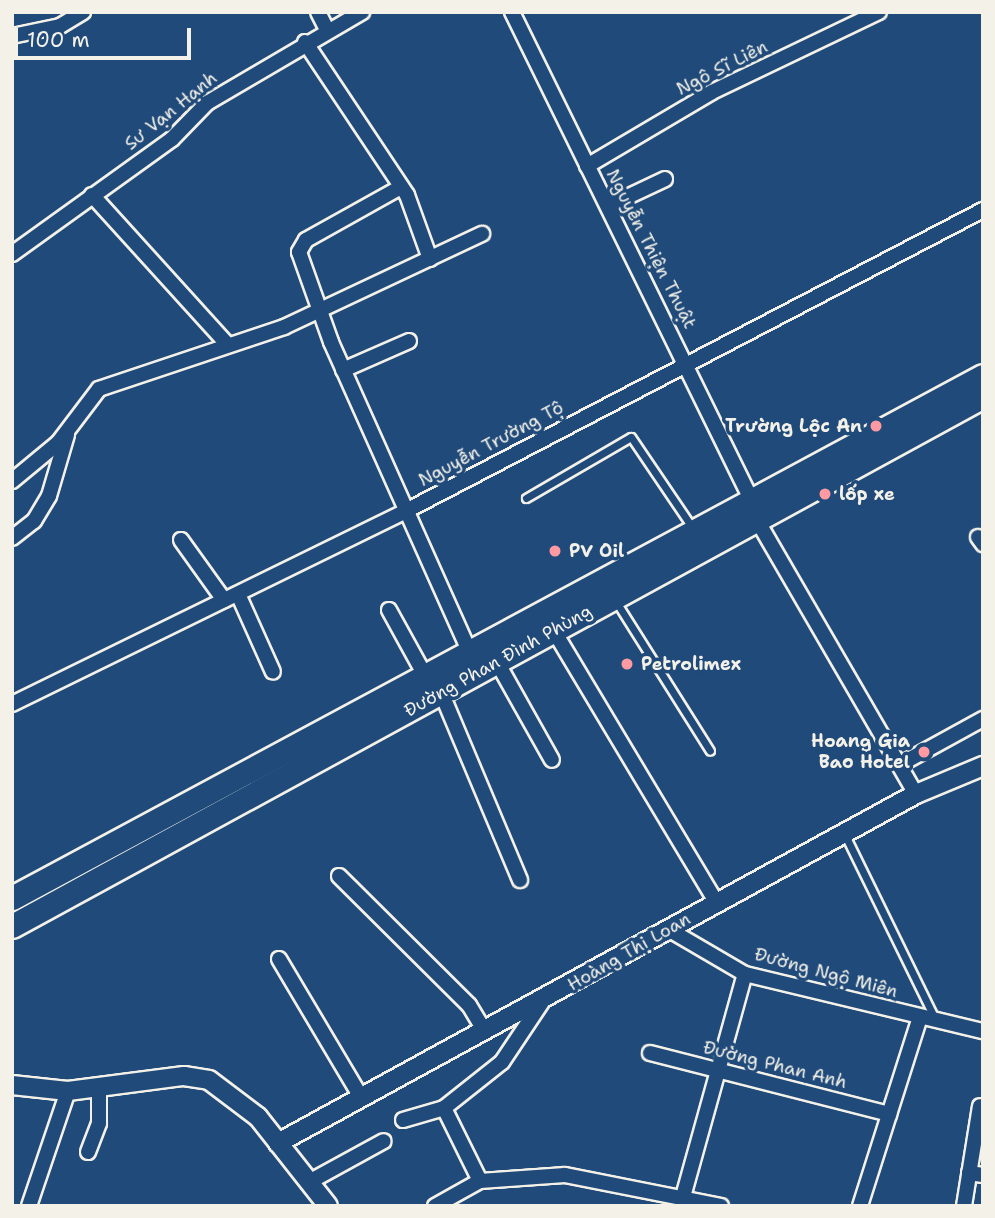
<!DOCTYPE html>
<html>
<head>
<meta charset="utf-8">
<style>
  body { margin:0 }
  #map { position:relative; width:995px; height:1218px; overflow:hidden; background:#1f4a7a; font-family:"Shantell Sans",sans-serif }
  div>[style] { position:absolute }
  .roads { filter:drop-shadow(2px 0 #f4f1e8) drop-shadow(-2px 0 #f4f1e8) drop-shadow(0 2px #f4f1e8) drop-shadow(0 -2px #f4f1e8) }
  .service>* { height:7px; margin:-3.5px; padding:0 3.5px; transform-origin:3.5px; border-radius:3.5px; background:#1f4a7a }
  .minor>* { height:14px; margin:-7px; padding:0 7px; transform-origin:7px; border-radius:7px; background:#1f4a7a }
  .tertiary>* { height:18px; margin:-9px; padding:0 9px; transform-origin:9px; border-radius:9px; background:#1f4a7a }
  .primary>* { height:23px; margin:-11.5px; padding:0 11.5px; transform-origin:11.5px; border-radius:11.5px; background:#1f4a7a }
  .dots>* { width:19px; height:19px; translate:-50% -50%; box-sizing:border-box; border:4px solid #1f4a7a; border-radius:50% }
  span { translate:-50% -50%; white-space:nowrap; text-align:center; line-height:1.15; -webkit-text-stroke:7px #1f4a7a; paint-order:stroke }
  .street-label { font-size:18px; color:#f4f1e8 }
  .poi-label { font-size:18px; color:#f4f1e8; font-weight:700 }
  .right { translate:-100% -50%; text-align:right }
  .left { translate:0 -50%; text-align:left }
  .frame { position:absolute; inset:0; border:14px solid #f4f1e8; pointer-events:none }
  .scale { position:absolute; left:14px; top:28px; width:177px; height:32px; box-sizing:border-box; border:4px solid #f4f1e8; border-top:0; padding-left:9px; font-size:21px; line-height:24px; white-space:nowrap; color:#f4f1e8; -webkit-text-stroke:5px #1f4a7a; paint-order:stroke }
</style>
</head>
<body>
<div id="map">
  <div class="roads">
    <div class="service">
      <div style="left:526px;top:498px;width:121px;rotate:-30.2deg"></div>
      <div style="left:631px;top:437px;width:109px;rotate:55.9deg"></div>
      <div style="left:615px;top:600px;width:178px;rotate:57.8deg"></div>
      <div style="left:844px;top:833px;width:203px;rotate:63.9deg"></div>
    </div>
    <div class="minor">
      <div style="left:318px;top:12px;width:20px;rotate:63deg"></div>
      <div style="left:512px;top:12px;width:547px;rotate:63.86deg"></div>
      <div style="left:12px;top:36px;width:49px;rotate:-11.8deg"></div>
      <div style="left:60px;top:26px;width:27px;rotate:-31deg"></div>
      <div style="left:305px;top:42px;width:184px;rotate:56.3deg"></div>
      <div style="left:407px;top:195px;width:68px;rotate:70.2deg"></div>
      <div style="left:587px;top:166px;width:145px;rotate:-30.6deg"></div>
      <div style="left:712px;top:92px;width:185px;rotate:-25.6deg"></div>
      <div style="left:401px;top:187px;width:109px;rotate:150.8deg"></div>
      <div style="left:306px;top:240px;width:14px;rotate:120deg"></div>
      <div style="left:299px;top:252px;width:96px;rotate:70.4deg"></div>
      <div style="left:331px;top:342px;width:343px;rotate:65.9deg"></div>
      <div style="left:92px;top:195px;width:202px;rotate:47.8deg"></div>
      <div style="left:608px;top:206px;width:63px;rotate:-25.3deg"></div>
      <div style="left:12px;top:254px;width:197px;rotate:-35.7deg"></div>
      <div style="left:172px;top:139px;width:50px;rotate:-45.8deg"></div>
      <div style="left:207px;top:103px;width:180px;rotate:-30.4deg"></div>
      <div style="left:343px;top:370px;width:72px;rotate:-23.7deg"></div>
      <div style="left:12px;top:481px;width:60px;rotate:-39.6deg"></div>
      <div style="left:58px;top:443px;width:68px;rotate:-52.8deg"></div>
      <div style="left:99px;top:389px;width:195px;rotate:-18.5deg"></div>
      <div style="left:284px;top:327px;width:219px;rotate:-25.2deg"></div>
      <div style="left:757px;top:520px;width:317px;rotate:59.9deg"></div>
      <div style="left:978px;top:537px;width:9px;rotate:54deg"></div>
      <div style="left:12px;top:538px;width:28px;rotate:-38deg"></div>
      <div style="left:34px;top:521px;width:29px;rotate:-59deg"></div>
      <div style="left:49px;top:496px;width:64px;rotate:-73.6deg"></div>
      <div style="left:181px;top:540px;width:74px;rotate:54.4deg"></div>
      <div style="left:238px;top:594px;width:85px;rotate:65.8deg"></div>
      <div style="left:389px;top:610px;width:79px;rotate:61.2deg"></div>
      <div style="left:551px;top:626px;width:323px;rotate:59.1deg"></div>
      <div style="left:497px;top:662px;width:112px;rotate:60.7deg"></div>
      <div style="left:441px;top:692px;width:204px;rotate:67.2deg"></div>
      <div style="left:12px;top:704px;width:436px;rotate:-26.1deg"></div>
      <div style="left:404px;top:512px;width:653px;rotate:-27.55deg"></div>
      <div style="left:901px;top:764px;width:94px;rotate:-28.8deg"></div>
      <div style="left:339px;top:876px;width:183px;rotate:44.8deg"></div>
      <div style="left:469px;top:1005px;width:27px;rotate:59deg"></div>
      <div style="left:668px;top:929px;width:89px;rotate:30.3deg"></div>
      <div style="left:745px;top:974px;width:245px;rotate:13.5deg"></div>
      <div style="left:279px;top:959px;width:161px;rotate:59.3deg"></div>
      <div style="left:650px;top:1053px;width:247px;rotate:14.3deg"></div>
      <div style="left:444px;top:1108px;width:74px;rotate:-38.4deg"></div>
      <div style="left:502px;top:1062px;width:72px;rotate:-56.3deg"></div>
      <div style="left:403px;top:1120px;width:43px;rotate:-16.3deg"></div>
      <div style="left:444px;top:1108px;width:81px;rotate:63.7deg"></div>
      <div style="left:88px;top:1152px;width:31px;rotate:-69deg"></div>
      <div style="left:99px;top:1123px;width:37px;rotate:-90deg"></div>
      <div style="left:969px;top:1173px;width:14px;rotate:8deg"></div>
      <div style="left:309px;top:1182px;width:85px;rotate:-28.7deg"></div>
      <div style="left:683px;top:1197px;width:231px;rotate:-74.5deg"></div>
      <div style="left:29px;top:1206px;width:121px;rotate:-71.3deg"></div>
      <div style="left:435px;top:1206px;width:51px;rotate:-29.1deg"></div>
      <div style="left:480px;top:1181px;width:85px;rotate:-4deg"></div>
      <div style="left:565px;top:1175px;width:159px;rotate:11.2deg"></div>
      <div style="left:860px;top:1206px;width:198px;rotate:-72.4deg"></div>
      <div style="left:964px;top:1206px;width:101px;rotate:-80.9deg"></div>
    </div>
    <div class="tertiary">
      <div style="left:12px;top:1085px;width:56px;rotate:6.1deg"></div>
      <div style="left:68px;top:1091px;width:117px;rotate:-7.4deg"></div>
      <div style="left:184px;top:1076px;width:25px;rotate:9deg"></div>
      <div style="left:209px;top:1080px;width:61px;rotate:37.1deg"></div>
      <div style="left:258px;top:1117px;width:113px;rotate:51.8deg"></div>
      <div style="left:278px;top:1143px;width:727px;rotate:-28.68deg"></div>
      <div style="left:916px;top:794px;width:73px;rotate:-22.7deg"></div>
    </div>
    <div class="primary">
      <div style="left:12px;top:898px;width:1102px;rotate:-28.26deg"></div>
      <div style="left:12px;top:926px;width:1106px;rotate:-28.63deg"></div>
    </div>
  </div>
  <div class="dots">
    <div style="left:876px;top:426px;background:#ff9aa2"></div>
    <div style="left:825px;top:494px;background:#ff9aa2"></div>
    <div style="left:555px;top:551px;background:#ff9aa2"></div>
    <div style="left:627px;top:664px;background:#ff9aa2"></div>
    <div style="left:924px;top:752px;background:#ff9aa2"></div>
  </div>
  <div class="street-label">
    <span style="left:722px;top:68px;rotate:-27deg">Ngô Sĩ Liên</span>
    <span style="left:171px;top:111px;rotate:-39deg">Sư Vạn Hạnh</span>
    <span style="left:651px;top:249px;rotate:63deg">Nguyễn Thiện Thuật</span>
    <span style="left:491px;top:444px;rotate:-28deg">Nguyễn Trường Tộ</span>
    <span style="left:498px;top:661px;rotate:-29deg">Đường Phan Đình Phùng</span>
    <span style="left:629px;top:952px;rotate:-30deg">Hoàng Thị Loan</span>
    <span style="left:826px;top:973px;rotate:15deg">Đường Ngộ Miên</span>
    <span style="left:775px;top:1065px;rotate:14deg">Đường Phan Anh</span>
  </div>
  <div class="poi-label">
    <span class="right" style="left:862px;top:426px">Trường Lộc An</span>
    <span class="left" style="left:839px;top:494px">lốp xe</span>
    <span class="left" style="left:569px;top:551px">PV Oil</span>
    <span class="left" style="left:641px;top:664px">Petrolimex</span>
    <span class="right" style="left:910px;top:752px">Hoang Gia<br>Bao Hotel</span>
  </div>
  <div class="frame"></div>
  <div class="scale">100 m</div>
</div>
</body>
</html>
